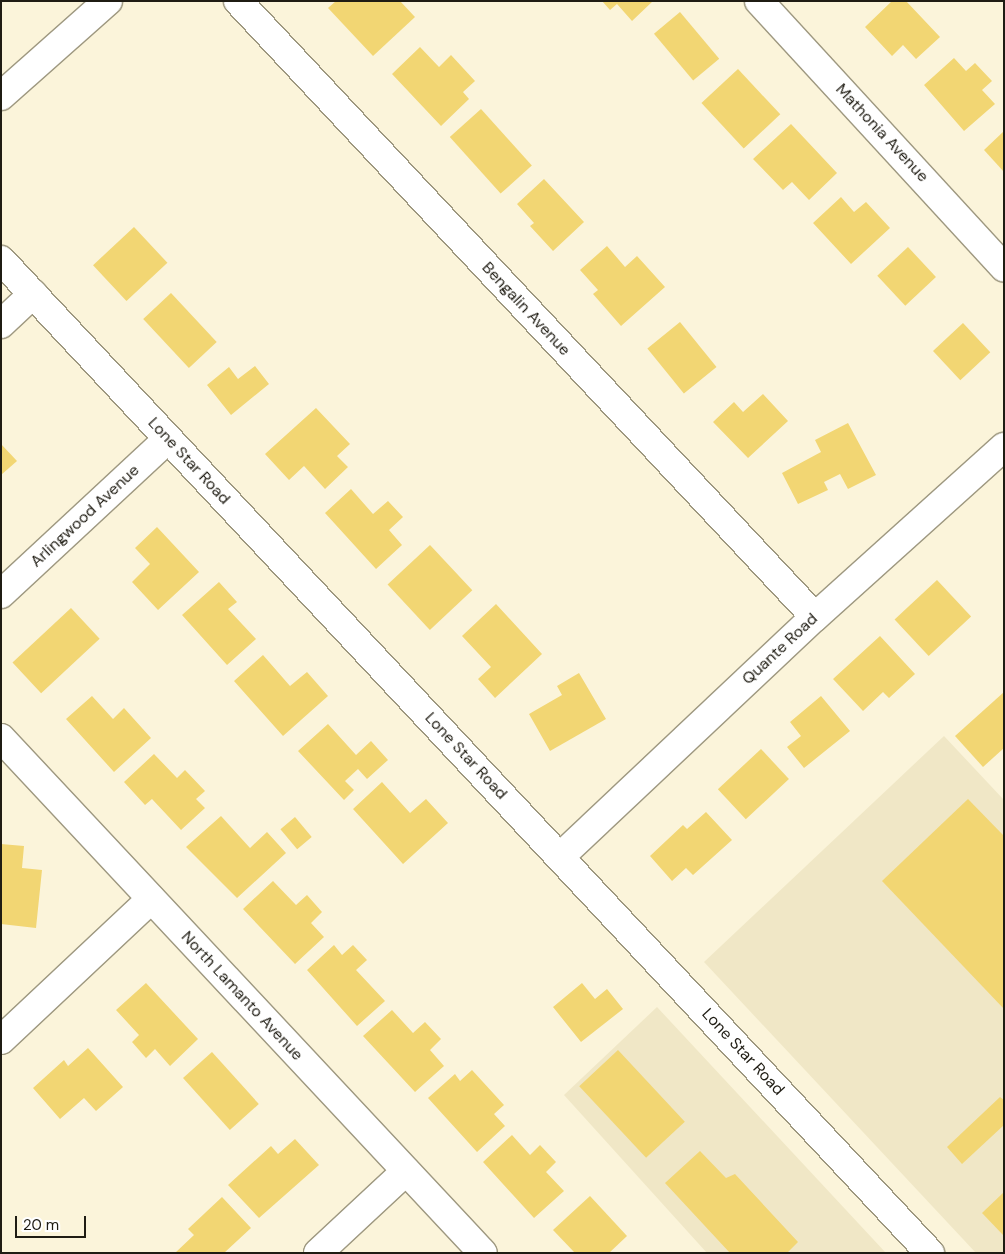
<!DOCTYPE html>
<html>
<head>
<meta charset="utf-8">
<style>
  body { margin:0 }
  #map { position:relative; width:1005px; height:1254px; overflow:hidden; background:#fbf4da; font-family:"DM Sans",sans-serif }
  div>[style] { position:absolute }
  .built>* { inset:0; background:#f0e7c6 }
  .building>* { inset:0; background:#f2d673; transform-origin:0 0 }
  .roads { filter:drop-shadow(1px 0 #9e9880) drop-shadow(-1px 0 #9e9880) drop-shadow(0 1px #9e9880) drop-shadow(0 -1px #9e9880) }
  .minor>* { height:28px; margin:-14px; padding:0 14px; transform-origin:14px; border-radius:14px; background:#fff }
  .tertiary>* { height:28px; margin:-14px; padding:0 14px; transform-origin:14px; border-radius:14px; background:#fff }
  span { translate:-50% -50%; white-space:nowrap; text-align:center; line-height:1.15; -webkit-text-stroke:4px #fff; paint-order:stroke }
  .street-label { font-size:16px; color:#1f1c13 }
  .frame { position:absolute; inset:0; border:2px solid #1f1c13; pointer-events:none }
  .scale { position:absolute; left:15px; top:1216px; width:71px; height:22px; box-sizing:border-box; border:2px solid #1f1c13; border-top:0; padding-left:6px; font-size:15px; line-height:18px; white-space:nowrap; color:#1f1c13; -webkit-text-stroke:4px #fff; paint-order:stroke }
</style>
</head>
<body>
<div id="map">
  <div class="built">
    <div style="clip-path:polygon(944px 736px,1004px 800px,1004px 1253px,976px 1253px,704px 962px)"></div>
    <div style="clip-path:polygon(657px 1007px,886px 1253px,707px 1253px,564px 1095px)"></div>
  </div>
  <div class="building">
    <div style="clip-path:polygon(336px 1px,400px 1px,415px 17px,373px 56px,328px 8px)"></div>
    <div style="clip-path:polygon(602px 1px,653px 1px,632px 21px,617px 4px,610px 10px)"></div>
    <div style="clip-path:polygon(892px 1px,906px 1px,940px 37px,916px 59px,903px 45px,892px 56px,865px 27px)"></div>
    <div style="left:680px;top:12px;width:61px;height:34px;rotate:50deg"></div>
    <div style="clip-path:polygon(420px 47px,439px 67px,451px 55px,475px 81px,463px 92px,469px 99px,441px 126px,392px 74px)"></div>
    <div style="clip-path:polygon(954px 58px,966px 71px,975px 63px,992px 81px,982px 90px,995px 104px,964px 131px,924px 85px)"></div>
    <div style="left:738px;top:69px;width:62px;height:50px;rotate:47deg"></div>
    <div style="left:481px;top:109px;width:76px;height:42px;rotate:48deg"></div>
    <div style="clip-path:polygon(791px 124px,837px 173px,809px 200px,792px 182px,783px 190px,753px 159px)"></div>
    <div style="clip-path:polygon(1004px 131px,1004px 172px,984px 150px)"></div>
    <div style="clip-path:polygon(544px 179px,584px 222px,553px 251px,530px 226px,534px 223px,517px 204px)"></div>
    <div style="clip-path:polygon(841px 197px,854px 212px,866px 202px,890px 228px,851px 264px,813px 223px)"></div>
    <div style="left:134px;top:227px;width:49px;height:56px;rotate:47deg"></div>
    <div style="clip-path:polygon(607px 246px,625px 267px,637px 256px,665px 287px,621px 326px,593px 294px,598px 290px,580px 270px)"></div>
    <div style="left:908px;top:247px;width:41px;height:42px;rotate:47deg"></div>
    <div style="left:171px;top:293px;width:67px;height:38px;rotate:47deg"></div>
    <div style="left:680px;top:322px;width:58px;height:42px;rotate:51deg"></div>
    <div style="left:963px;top:323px;width:40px;height:41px;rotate:47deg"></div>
    <div style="clip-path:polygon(255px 366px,269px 384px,231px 415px,207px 385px,229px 367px,238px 379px)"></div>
    <div style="clip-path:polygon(763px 394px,788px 421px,748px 458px,713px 422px,734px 402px,743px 412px)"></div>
    <div style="clip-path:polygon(316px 408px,350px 444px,337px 456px,348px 467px,325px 489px,304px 466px,289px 480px,265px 454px)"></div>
    <div style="clip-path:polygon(848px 423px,876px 475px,848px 489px,840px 474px,824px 482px,828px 490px,798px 504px,782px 473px,821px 452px,815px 440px)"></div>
    <div style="clip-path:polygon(1px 444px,17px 461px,1px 475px)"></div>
    <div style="clip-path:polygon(351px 489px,373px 514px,388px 501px,403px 517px,389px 530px,402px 545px,376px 569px,325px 513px)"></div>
    <div style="clip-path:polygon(157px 527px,199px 572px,158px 610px,132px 582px,150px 564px,135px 548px)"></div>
    <div style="left:430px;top:545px;width:62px;height:58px;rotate:47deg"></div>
    <div style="left:937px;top:580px;width:50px;height:58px;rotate:47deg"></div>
    <div style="clip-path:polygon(219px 582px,237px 602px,228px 609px,256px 639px,227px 665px,182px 615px)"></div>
    <div style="clip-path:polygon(496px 604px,542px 654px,495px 698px,478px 679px,491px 667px,462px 636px)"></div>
    <div style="left:71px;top:608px;width:42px;height:80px;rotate:47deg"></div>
    <div style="clip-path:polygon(880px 636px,915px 674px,889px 698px,883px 692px,863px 711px,833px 679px)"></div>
    <div style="clip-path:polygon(263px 655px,290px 686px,307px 672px,328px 696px,283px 736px,234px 681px)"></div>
    <div style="clip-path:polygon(579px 673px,606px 719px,550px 751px,529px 714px,562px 695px,557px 686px)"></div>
    <div style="clip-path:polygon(1004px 692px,1004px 748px,983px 767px,955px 736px)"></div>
    <div style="clip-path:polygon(92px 696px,113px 719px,124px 708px,151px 738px,114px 772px,66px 719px)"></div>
    <div style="clip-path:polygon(821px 696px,850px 731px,804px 768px,787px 747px,801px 736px,790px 722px)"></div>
    <div style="clip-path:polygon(328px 724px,356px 755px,371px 741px,388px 760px,367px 779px,358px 769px,345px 781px,354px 790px,344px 800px,298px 751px)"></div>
    <div style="left:761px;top:749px;width:41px;height:59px;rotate:47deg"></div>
    <div style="clip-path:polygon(154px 754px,177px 778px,185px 770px,205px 791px,196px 799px,205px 808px,181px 830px,152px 799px,145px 805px,124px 782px)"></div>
    <div style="clip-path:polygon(382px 782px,410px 813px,426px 799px,448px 823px,403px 864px,353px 809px)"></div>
    <div style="clip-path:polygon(968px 799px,1004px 836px,1004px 1009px,882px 881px)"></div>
    <div style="clip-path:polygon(706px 812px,732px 840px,693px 875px,686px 868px,672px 881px,650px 856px,683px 825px,687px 829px)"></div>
    <div style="clip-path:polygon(221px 816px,250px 848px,267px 832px,286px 853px,237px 898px,186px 847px)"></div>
    <div style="left:295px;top:817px;width:26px;height:19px;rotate:50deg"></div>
    <div style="clip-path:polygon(1px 844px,24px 846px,22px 868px,42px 870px,36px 928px,1px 924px)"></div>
    <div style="clip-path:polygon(273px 881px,296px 905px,307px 895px,322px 912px,311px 923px,324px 937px,295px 964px,243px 909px)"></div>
    <div style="clip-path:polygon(334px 945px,342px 955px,353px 945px,367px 960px,356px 970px,385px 1001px,357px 1026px,307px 970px)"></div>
    <div style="clip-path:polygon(146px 983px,198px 1039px,170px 1066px,155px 1049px,146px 1058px,132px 1042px,139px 1035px,116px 1010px)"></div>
    <div style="clip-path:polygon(582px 983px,595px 999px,607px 989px,623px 1009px,581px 1042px,553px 1007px)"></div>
    <div style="clip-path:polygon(392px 1010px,413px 1033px,425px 1022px,441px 1039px,430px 1050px,444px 1066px,415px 1092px,363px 1036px)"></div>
    <div style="clip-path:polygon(88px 1048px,123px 1087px,96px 1111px,84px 1098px,60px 1119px,33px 1088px,64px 1060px,68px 1066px)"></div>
    <div style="left:618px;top:1050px;width:98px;height:53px;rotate:47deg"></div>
    <div style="left:212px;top:1052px;width:70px;height:39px;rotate:48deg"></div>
    <div style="clip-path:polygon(472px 1070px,504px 1105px,494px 1114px,505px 1126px,477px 1152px,428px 1098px,455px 1074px,460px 1081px)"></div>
    <div style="clip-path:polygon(1000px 1097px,1004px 1100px,1004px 1125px,962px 1164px,947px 1147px)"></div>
    <div style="clip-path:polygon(512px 1135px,530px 1155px,540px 1145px,556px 1162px,546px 1172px,564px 1191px,534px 1218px,483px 1162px)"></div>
    <div style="clip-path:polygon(295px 1139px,319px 1165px,259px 1218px,228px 1185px,271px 1146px,278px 1154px)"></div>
    <div style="clip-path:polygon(700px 1151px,726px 1178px,735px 1174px,798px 1242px,787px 1253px,730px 1253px,665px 1183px)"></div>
    <div style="clip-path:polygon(1004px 1192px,1004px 1236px,982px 1213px)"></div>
    <div style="clip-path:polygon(590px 1196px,627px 1236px,609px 1253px,575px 1253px,553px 1230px)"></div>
    <div style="clip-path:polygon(222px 1197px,251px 1228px,224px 1253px,175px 1253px,194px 1235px,188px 1229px)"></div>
  </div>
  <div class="roads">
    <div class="minor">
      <div style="left:238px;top:1px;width:844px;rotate:46.87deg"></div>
      <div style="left:759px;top:1px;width:362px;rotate:47.4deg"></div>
      <div style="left:1px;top:96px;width:143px;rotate:-41.6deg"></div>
      <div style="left:1px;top:324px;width:44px;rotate:-43.2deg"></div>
      <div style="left:1px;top:594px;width:228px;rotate:-42.9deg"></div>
      <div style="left:1px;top:738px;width:705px;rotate:46.9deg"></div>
      <div style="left:561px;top:856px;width:349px;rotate:-43.3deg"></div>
      <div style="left:815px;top:617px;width:254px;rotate:-42deg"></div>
      <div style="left:1px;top:1040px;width:206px;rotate:-43.2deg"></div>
      <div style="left:318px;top:1253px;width:120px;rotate:-43deg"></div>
    </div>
    <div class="tertiary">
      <div style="left:1px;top:260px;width:1360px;rotate:46.91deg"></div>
    </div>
  </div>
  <div class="street-label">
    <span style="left:882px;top:133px;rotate:47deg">Mathonia Avenue</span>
    <span style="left:526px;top:309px;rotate:47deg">Bengalin Avenue</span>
    <span style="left:189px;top:461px;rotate:47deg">Lone Star Road</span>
    <span style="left:85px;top:516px;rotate:-43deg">Arlingwood Avenue</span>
    <span style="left:780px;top:649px;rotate:-43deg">Quante Road</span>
    <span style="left:466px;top:756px;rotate:47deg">Lone Star Road</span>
    <span style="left:242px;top:996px;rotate:47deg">North Lamanto Avenue</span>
    <span style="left:743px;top:1052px;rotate:47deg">Lone Star Road</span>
  </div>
  <div class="frame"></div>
  <div class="scale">20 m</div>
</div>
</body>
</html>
